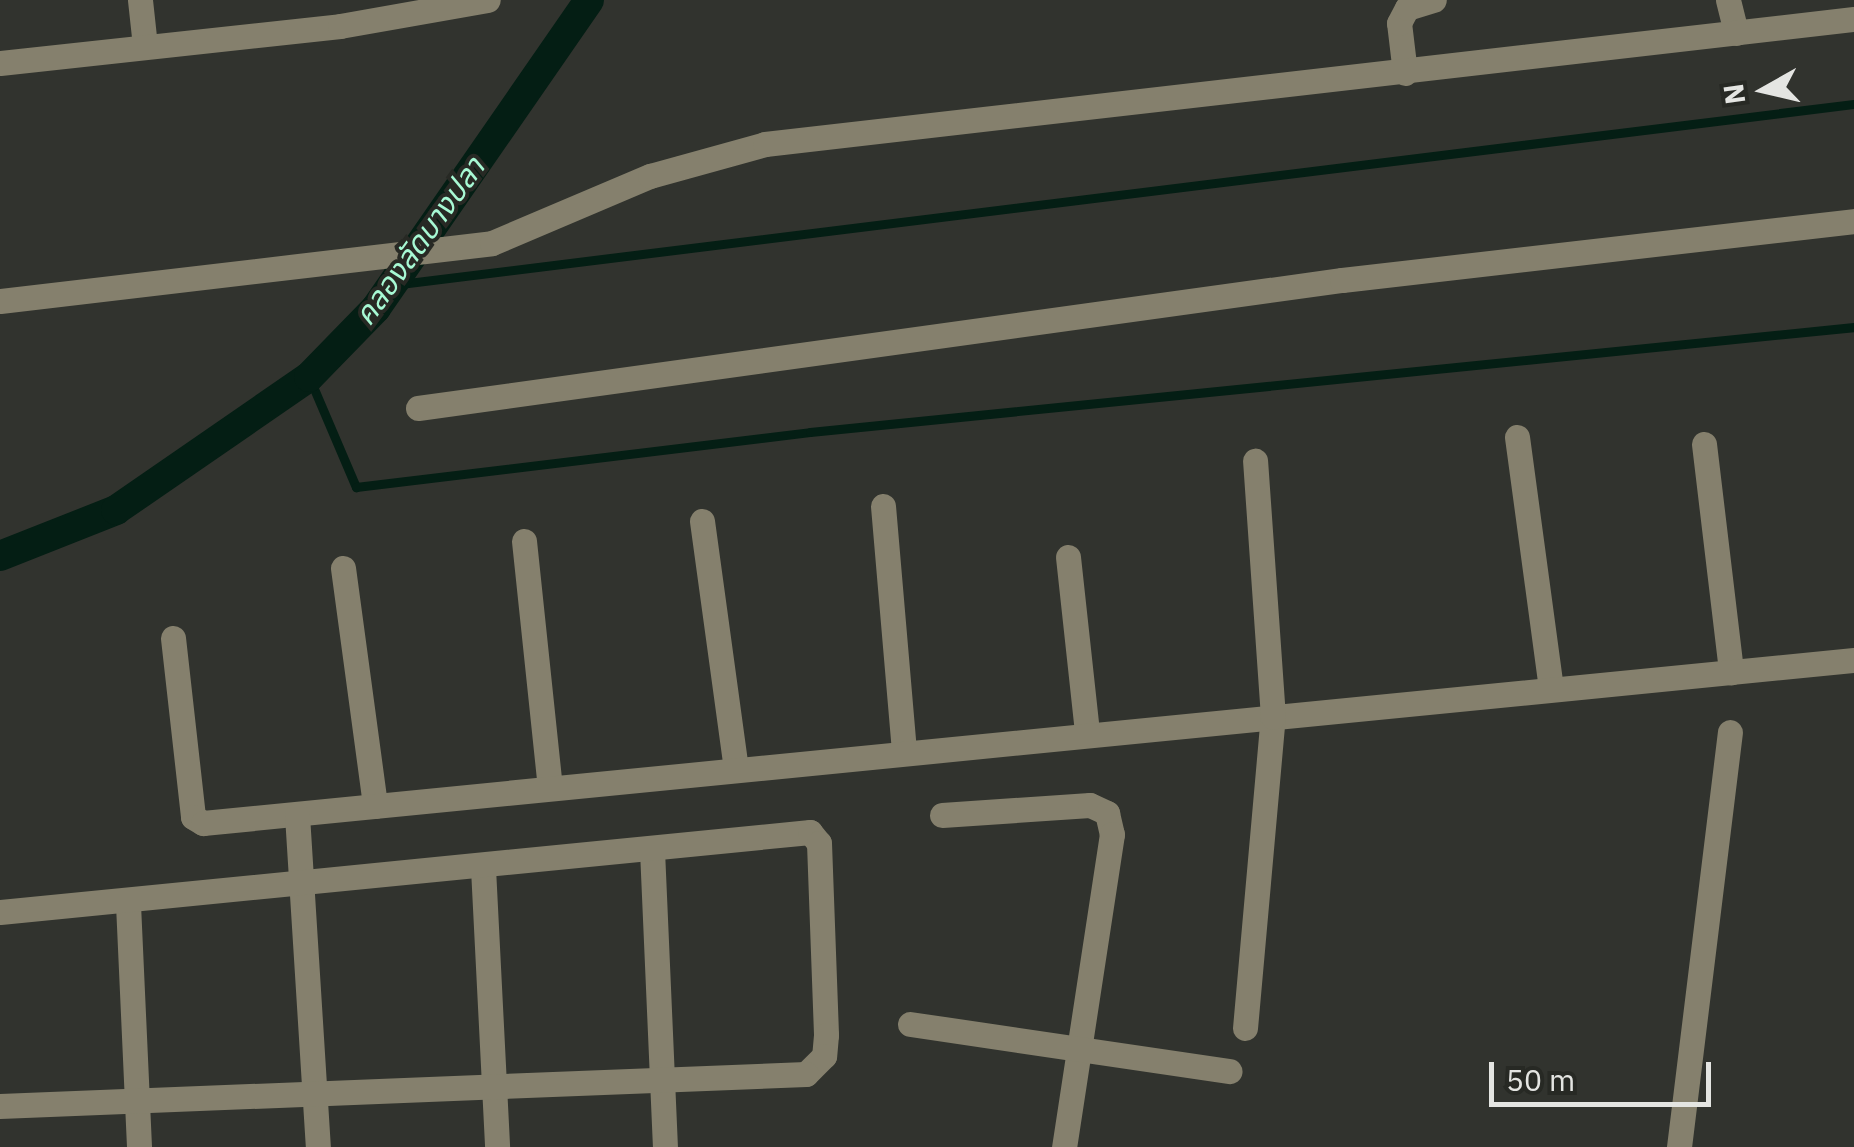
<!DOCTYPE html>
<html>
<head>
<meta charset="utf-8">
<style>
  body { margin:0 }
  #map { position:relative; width:1854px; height:1147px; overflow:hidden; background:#31332e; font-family:"IBM Plex Sans","Noto Sans Thai",sans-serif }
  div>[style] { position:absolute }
  .stream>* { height:9px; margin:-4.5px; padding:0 4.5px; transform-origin:4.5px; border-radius:4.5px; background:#041e14 }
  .canal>* { height:30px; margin:-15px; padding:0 15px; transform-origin:15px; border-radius:15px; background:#041e14 }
  .minor>* { height:25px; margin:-12.5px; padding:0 12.5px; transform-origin:12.5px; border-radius:12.5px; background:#85806d }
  span { translate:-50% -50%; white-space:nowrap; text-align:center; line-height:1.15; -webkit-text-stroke:8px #272924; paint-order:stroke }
  .water-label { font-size:30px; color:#a7f9d4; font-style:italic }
  .north { position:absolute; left:1714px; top:40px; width:100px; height:100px; -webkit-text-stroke:8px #272924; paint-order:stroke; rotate:262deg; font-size:28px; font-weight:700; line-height:40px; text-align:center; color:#e4e5e2 }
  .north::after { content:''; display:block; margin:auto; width:35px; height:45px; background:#e4e5e2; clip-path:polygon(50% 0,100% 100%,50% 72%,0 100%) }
  .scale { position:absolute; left:1489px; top:1062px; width:222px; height:45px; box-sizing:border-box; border:5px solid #e4e5e2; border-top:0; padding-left:12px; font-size:30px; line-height:35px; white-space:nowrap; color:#e4e5e2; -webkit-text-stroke:8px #272924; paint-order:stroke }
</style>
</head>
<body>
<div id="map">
  <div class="stream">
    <div style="left:392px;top:285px;width:1473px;rotate:-7.06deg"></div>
    <div style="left:309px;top:377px;width:120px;rotate:66.9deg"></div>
    <div style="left:356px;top:487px;width:457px;rotate:-6.9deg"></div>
    <div style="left:810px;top:432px;width:1049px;rotate:-5.74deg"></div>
  </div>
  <div class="canal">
    <div style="left:0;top:556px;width:125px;rotate:-21.6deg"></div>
    <div style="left:116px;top:510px;width:234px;rotate:-34.6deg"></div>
    <div style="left:309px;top:377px;width:96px;rotate:-45.8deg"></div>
    <div style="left:376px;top:308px;width:374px;rotate:-55.3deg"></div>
  </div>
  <div class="minor">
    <div style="left:140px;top:0;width:46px;rotate:83.8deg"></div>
    <div style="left:1728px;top:0;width:34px;rotate:76deg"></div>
    <div style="left:0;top:63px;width:342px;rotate:-6.2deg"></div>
    <div style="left:340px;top:26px;width:150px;rotate:-10deg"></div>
    <div style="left:1405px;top:73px;width:50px;rotate:-96.8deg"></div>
    <div style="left:1399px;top:23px;width:17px;rotate:-62deg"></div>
    <div style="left:1407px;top:8px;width:28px;rotate:-17deg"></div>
    <div style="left:0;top:301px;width:495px;rotate:-6.7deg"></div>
    <div style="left:492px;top:243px;width:172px;rotate:-23deg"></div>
    <div style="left:650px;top:176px;width:119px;rotate:-15.5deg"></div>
    <div style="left:765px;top:144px;width:1096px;rotate:-6.55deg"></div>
    <div style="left:418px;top:408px;width:933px;rotate:-7.89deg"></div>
    <div style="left:1342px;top:280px;width:515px;rotate:-6.57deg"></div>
    <div style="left:1517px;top:437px;width:254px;rotate:82.3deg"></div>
    <div style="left:1704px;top:444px;width:230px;rotate:83.2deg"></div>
    <div style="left:883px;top:506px;width:244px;rotate:85.1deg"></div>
    <div style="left:702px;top:521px;width:249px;rotate:82.2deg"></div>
    <div style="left:524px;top:541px;width:248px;rotate:84deg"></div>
    <div style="left:1068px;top:557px;width:177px;rotate:83.8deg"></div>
    <div style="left:343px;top:568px;width:240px;rotate:82.3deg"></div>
    <div style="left:173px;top:638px;width:180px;rotate:83.6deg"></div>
    <div style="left:193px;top:817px;width:12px;rotate:31deg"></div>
    <div style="left:203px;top:823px;width:1659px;rotate:-5.64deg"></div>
    <div style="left:297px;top:815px;width:333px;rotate:86.4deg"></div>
    <div style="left:942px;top:815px;width:148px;rotate:-3.9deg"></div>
    <div style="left:1090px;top:805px;width:19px;rotate:25deg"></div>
    <div style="left:1107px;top:813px;width:22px;rotate:77deg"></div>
    <div style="left:1112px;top:834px;width:317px;rotate:98.7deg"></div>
    <div style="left:652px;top:850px;width:297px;rotate:87.5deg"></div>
    <div style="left:483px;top:868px;width:279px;rotate:87.1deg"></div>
    <div style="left:128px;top:904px;width:243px;rotate:87.4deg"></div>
    <div style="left:0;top:912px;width:814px;rotate:-5.64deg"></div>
    <div style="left:810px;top:832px;width:14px;rotate:51deg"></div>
    <div style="left:819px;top:843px;width:192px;rotate:87.9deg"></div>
    <div style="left:826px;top:1035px;width:21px;rotate:95deg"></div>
    <div style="left:824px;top:1056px;width:25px;rotate:135deg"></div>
    <div style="left:806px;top:1074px;width:807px;rotate:177.73deg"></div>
    <div style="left:910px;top:1024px;width:323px;rotate:8.4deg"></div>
    <div style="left:1245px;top:1028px;width:312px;rotate:-84.9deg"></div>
    <div style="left:1273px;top:717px;width:257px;rotate:-94deg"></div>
    <div style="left:1679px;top:1147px;width:418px;rotate:-83deg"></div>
  </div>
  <div class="water-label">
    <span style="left:419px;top:241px;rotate:-54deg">คลองลัดบางปลา</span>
  </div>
  <div class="north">N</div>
  <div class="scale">50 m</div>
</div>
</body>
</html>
